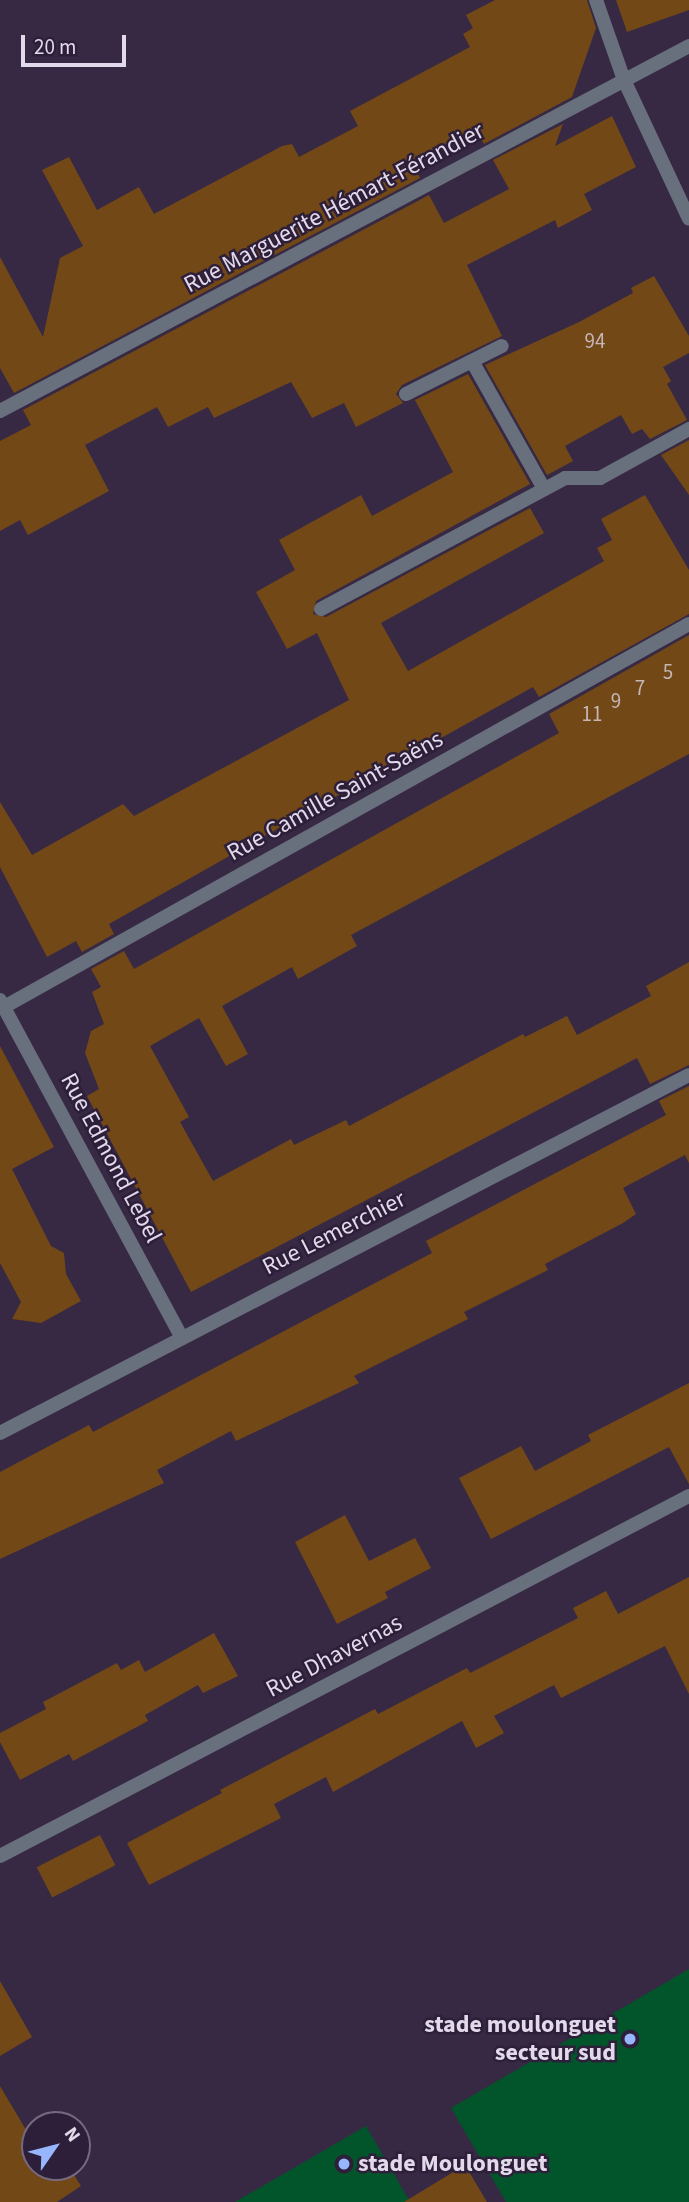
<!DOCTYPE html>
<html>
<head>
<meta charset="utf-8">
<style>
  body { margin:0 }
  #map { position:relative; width:689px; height:2202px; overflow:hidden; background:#372944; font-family:"Source Sans 3",sans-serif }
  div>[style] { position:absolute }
  .green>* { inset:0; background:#02552b }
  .building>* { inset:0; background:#724817; transform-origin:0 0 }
  .service>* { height:14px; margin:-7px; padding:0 7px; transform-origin:7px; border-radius:7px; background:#68707d }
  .minor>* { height:14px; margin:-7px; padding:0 7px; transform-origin:7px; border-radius:7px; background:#68707d }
  .dots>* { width:19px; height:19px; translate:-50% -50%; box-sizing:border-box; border:4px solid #2d1f39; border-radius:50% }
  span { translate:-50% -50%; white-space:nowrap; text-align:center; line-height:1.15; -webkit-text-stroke:5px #2d1f39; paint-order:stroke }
  .number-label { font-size:21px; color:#c6b6b6 }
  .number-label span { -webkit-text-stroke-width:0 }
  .street-label { font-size:24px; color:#e2daeb }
  .poi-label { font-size:24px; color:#e2daeb; font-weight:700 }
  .right { translate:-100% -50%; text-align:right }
  .left { translate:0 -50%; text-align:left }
  .north { position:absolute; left:21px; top:2111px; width:70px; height:70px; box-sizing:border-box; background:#2d1f39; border:2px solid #756a80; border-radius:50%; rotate:55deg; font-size:19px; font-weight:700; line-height:28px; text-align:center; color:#e2daeb }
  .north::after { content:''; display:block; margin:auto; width:24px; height:32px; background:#97b6fd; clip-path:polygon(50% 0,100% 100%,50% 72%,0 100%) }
  .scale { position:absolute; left:21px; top:35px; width:105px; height:32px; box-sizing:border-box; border:4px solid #e2daeb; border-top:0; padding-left:9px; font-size:21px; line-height:24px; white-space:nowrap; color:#e2daeb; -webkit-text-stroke:5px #2d1f39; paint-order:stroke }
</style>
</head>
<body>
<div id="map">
  <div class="green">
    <div style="clip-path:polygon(689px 1969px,689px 2202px,506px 2202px,451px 2108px)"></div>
    <div style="clip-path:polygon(366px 2126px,410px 2202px,235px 2202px)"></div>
  </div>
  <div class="building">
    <div style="clip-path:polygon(495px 0,587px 0,596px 28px,572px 97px,484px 144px,476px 130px,413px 164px,420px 178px,14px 393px,0 368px,0 257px,43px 337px,60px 258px,83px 246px,42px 170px,69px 157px,97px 210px,139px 187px,154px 214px,282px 146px,292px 144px,299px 157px,358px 126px,350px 111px,470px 47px,463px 34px,473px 28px,466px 15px)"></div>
    <div style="clip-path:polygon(616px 0,689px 0,689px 10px,627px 32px)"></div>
    <div style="clip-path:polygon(612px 116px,636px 167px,584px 194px,592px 210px,558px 228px,555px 220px,467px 265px,502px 336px,402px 385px,396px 394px,403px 403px,356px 427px,344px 403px,312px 418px,291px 382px,214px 418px,208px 407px,168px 427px,157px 407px,85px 445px,109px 491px,28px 535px,20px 520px,0 531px,0 441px,31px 425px,23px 410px,429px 195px,444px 223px,509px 189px,493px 160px,563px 124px,555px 146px)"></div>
    <div style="clip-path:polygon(654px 276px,689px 336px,689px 353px,663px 367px,671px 381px,667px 384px,687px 420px,650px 439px,642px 429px,632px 434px,621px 415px,565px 446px,573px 461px,547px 475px,485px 365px,579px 322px,633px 293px,631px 288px)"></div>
    <div style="clip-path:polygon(468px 374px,530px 484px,316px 601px,313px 614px,326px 617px,530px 508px,544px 533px,381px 623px,408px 671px,604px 561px,597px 548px,612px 540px,601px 519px,645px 495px,689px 570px,689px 614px,539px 697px,533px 687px,270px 833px,109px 924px,114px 934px,82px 952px,76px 941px,47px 957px,0 867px,0 802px,32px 855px,123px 804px,134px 816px,349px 700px,317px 633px,287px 649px,256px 592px,295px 570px,279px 540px,361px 495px,372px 516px,453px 472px,415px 400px)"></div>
    <div style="clip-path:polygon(689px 440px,689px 495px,661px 455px)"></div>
    <div style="clip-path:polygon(689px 635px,689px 754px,351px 935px,357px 946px,298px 979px,292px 967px,222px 1006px,248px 1054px,226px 1066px,199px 1018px,150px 1046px,189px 1117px,180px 1122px,213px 1181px,291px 1139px,294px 1145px,346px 1120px,349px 1126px,523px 1034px,525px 1037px,567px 1016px,577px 1035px,651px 996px,646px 986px,689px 962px,689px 1065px,650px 1084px,637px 1058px,191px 1292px,87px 1096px,99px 1089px,85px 1053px,91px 1031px,104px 1024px,92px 992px,101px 987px,91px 969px,124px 951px,134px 969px,559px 733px,549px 714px)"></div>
    <div style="clip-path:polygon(0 1046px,54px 1147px,12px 1169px,51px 1246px,64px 1253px,66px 1274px,81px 1301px,41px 1323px,12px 1319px,21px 1302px,0 1263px)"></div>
    <div style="clip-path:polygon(689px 1086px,689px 1163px,685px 1155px,623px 1188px,636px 1214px,623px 1223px,545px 1264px,548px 1270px,464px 1312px,468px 1319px,354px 1376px,359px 1383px,236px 1441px,231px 1431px,157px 1470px,164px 1483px,0 1559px,0 1472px,89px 1425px,93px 1432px,432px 1253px,426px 1241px,666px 1115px,659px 1101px)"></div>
    <div style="clip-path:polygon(689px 1383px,689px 1484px,669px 1447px,491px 1539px,459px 1478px,521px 1446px,535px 1471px,591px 1441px,588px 1435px)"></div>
    <div style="clip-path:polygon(345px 1515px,369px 1561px,415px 1538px,431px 1568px,385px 1592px,388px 1598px,337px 1624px,295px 1542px)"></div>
    <div style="clip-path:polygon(689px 1577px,689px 1694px,665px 1646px,561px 1698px,554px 1685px,494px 1716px,504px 1733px,476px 1748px,462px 1721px,333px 1792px,326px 1777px,274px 1804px,281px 1818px,149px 1885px,127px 1843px,222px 1793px,220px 1790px,375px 1709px,378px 1714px,467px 1668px,470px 1673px,578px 1618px,573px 1608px,606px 1591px,618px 1614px)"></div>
    <div style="clip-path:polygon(214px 1633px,238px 1676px,203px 1693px,198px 1685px,145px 1715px,148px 1721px,73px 1761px,69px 1754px,20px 1780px,0 1742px,0 1733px,46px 1709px,43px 1702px,117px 1663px,121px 1670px,139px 1660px,145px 1672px)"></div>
    <div style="left:100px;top:1835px;width:34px;height:71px;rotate:63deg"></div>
    <div style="clip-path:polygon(0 1981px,32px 2037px,0 2056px)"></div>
    <div style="clip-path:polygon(0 2086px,35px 2145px,35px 2167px,69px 2167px,81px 2186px,57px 2202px,0 2202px)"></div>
    <div style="clip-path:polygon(465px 2165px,487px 2202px,404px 2202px)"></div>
  </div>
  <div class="service">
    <div style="left:472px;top:361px;width:147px;rotate:60.6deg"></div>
    <div style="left:406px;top:394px;width:107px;rotate:-26.6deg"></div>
    <div style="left:321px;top:609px;width:277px;rotate:-28.2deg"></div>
    <div style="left:565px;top:478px;width:35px"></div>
    <div style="left:600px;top:478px;width:102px;rotate:-28.8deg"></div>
  </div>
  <div class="minor">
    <div style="left:596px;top:0;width:85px;rotate:70.7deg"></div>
    <div style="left:624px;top:80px;width:153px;rotate:64.9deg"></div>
    <div style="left:0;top:411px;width:780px;rotate:-27.91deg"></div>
    <div style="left:0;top:1000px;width:384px;rotate:61.7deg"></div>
    <div style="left:4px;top:1007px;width:785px;rotate:-29.21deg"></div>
    <div style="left:0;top:1433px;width:776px;rotate:-27.46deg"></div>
    <div style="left:0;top:1856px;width:777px;rotate:-27.59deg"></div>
  </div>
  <div class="dots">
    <div style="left:630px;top:2039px;background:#97b6fd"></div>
    <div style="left:344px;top:2164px;background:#97b6fd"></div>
  </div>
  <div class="number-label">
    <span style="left:595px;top:341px">94</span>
    <span style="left:668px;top:672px">5</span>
    <span style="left:640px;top:688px">7</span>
    <span style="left:616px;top:701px">9</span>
    <span style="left:592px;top:714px">11</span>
  </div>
  <div class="street-label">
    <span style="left:334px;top:208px;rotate:-28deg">Rue Marguerite Hémart-Férandier</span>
    <span style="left:335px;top:796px;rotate:-29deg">Rue Camille Saint-Saëns</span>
    <span style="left:111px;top:1158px;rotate:62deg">Rue Edmond Lebel</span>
    <span style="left:334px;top:1233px;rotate:-27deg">Rue Lemerchier</span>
    <span style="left:334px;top:1656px;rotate:-28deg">Rue Dhavernas</span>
  </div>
  <div class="poi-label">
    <span class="right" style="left:616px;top:2039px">stade moulonguet<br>secteur sud</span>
    <span class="left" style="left:358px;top:2164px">stade Moulonguet</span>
  </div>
  <div class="north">N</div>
  <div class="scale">20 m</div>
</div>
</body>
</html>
